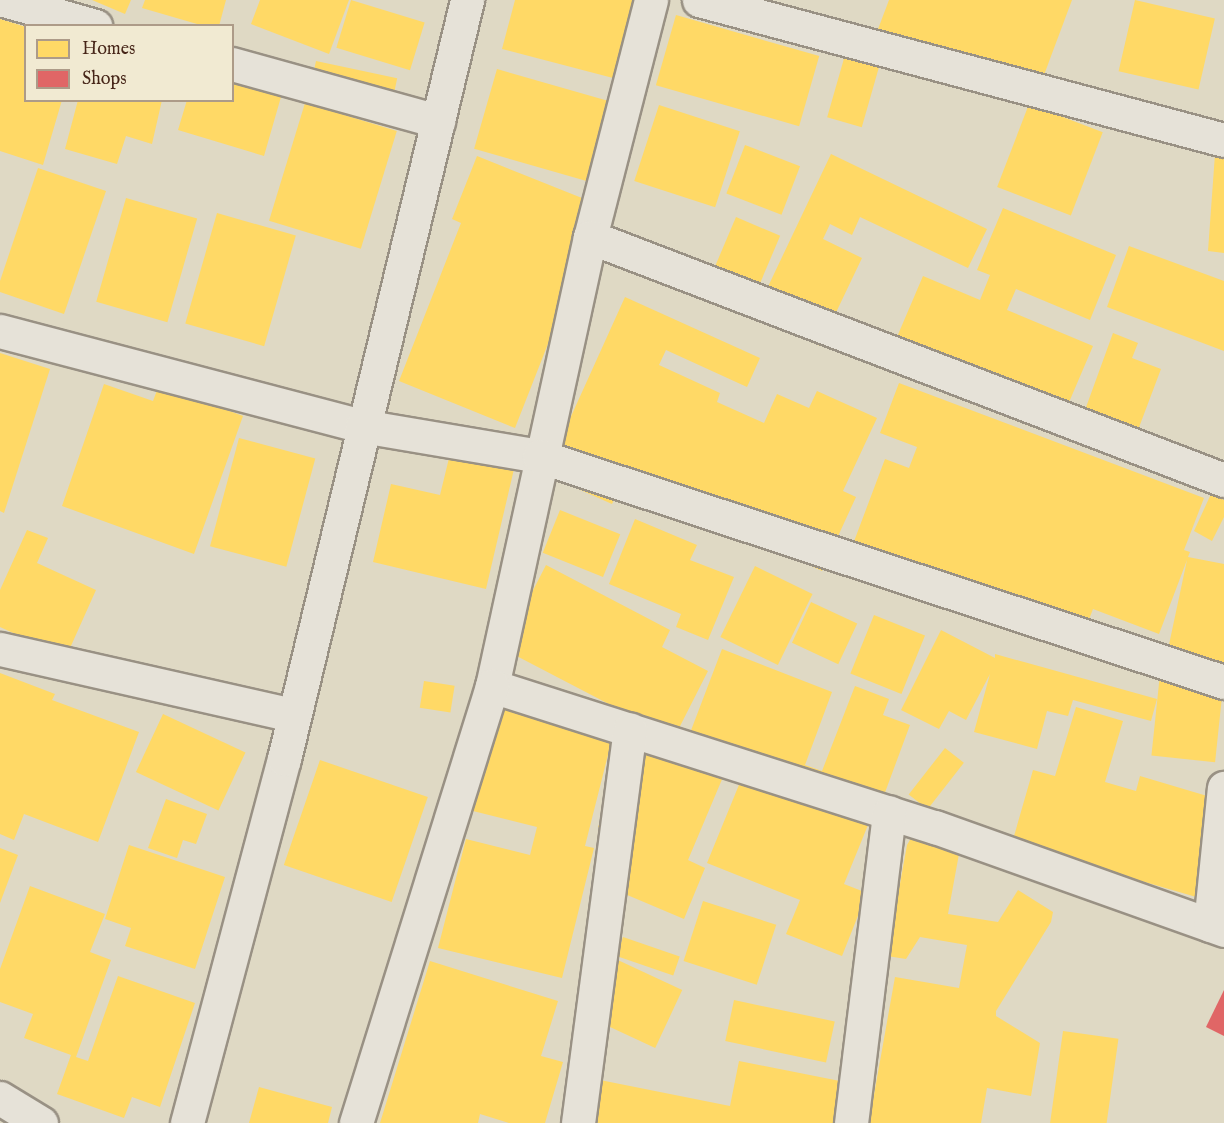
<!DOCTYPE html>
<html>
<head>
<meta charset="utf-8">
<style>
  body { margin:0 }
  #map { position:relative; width:1224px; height:1123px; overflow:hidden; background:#dfd9c4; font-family:"IM FELL English",serif }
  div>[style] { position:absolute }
  .homes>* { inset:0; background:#ffd966; transform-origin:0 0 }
  .shops>* { inset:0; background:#e06666 }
  .roads { filter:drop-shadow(2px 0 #999184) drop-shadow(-2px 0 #999184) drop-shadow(0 2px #999184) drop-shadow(0 -2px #999184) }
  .minor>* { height:33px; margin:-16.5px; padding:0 16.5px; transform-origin:16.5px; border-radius:16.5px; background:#e6e2d8 }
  span { translate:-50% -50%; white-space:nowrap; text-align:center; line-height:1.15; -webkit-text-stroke:6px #f1ead2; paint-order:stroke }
  .legend { position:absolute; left:24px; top:24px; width:210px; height:78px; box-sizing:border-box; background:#f1ead2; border:2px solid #ad9b88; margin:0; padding:8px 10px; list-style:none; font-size:18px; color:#462518 }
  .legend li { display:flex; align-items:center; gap:12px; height:30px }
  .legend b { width:30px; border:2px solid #ad9b88 }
</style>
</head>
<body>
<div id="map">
  <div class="homes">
    <div style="clip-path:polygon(92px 0,131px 0,125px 14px)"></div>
    <div style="clip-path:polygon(145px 0,226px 0,219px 26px,204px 26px,142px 8px)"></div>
    <div style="clip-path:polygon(260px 0,349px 0,329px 54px,251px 24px)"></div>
    <div style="left:351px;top:0;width:77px;height:50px;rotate:17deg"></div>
    <div style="clip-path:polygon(515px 0,634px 0,613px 78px,502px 49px)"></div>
    <div style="clip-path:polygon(889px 0,1072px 0,1041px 83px,872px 45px)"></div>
    <div style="left:1135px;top:0;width:82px;height:73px;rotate:13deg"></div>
    <div style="left:676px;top:15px;width:149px;height:73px;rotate:16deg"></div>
    <div style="clip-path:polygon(0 19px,26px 27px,26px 100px,62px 100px,43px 165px,0 151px)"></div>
    <div style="left:847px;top:48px;width:36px;height:72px;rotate:16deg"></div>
    <div style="left:316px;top:61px;width:83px;height:25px;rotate:12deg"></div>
    <div style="left:497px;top:69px;width:126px;height:83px;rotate:16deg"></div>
    <div style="clip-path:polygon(232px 75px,283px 90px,264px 156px,178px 130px,187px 100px,232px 100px)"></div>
    <div style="clip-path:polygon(78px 100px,162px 100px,152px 144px,126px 136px,117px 164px,65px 149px)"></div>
    <div style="left:305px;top:103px;width:96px;height:123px;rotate:17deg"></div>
    <div style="left:1029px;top:104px;width:79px;height:89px;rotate:21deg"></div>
    <div style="left:659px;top:105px;width:85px;height:80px;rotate:18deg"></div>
    <div style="left:745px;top:145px;width:59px;height:52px;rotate:21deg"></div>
    <div style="clip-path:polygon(831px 154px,987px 229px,968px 268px,860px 217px,852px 235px,830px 224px,823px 239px,862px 258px,820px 346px,754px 316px)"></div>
    <div style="clip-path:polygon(1215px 154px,1224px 155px,1224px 253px,1208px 251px)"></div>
    <div style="clip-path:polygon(477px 156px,602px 206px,515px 428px,399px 381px,461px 223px,452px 219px)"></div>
    <div style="clip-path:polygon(38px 168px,106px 191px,64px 314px,0 292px,0 281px)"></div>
    <div style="left:126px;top:198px;width:74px;height:108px;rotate:16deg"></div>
    <div style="clip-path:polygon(1003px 208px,1116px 255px,1090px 320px,1016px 289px,1007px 310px,1093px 346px,1061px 421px,885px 365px,923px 276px,980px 300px,990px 275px,977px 270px)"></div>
    <div style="left:217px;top:213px;width:82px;height:115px;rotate:16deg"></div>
    <div style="left:736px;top:217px;width:48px;height:86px;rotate:23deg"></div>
    <div style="clip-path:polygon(1129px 246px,1224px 281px,1224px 351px,1107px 307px)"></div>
    <div style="clip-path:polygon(625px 297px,760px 358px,747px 387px,666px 350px,659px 365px,720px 393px,717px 402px,764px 423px,777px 394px,809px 408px,817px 391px,877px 418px,843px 491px,856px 497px,822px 571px,623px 479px,612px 504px,558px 480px,567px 460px,554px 454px)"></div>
    <div style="clip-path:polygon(1113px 333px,1138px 343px,1132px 358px,1161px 369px,1138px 430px,1085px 410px)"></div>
    <div style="clip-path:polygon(0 353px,50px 369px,4px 513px,0 511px)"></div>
    <div style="clip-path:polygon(899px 383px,1204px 498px,1184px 550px,1190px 552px,1188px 557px,1224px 564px,1224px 665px,1167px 654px,1187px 560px,1159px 634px,1093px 609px,1078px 648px,847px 560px,885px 459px,909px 468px,917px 447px,880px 433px)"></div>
    <div style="clip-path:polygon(104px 384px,153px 401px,159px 385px,243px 416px,194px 554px,62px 506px)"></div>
    <div style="left:239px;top:438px;width:79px;height:112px;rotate:15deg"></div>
    <div style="clip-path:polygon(450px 454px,514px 469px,486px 589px,373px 562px,391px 484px,440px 495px)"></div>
    <div style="clip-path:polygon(1211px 494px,1224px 500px,1224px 517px,1212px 541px,1194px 531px)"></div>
    <div style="left:560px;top:510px;width:65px;height:46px;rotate:22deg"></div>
    <div style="clip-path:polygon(635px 519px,697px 545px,690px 560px,734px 577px,708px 640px,676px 627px,681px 614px,609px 584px)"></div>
    <div style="clip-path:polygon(27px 530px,48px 538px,37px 563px,96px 590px,66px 657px,0 627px,0 590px)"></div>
    <div style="clip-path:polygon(546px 565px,670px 630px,662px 647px,708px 671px,674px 738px,503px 649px)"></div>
    <div style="left:755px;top:566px;width:64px;height:79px;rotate:26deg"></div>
    <div style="left:811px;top:602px;width:51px;height:45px;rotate:25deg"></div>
    <div style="left:874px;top:615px;width:55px;height:63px;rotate:22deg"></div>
    <div style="clip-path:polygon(941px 630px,995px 658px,995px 654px,1157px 699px,1151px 721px,1073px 700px,1068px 716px,1047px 711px,1037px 749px,974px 732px,990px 674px,966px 720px,949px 711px,939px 729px,901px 710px)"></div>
    <div style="clip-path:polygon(722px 649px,832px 692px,805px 765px,822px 771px,855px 686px,889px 699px,883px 715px,910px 725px,880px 806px,690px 733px)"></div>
    <div style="clip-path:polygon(0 673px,55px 694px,52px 700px,139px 732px,98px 842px,24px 814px,14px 840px,0 834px)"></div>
    <div style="left:1160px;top:674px;width:64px;height:82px;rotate:6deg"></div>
    <div style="left:424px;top:681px;width:31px;height:27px;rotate:9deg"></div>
    <div style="clip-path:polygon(500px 703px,614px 731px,585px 846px,594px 848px,562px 978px,438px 948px,466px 839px,530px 855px,537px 827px,473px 811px)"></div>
    <div style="clip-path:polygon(1076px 707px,1123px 721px,1105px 782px,1136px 791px,1140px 776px,1224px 801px,1203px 899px,1012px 843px,1033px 770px,1055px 776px)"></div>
    <div style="left:163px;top:714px;width:91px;height:64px;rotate:25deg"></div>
    <div style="clip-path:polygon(635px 739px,723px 777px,688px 860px,705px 868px,684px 919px,606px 886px,626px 839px,598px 827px)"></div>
    <div style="left:945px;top:748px;width:24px;height:59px;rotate:38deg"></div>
    <div style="left:320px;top:760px;width:114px;height:111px;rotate:19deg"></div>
    <div style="clip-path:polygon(743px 775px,868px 825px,844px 884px,867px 893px,842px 956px,786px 934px,800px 900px,707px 863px)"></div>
    <div style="clip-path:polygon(166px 799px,207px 814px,196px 844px,183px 840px,177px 858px,148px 848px)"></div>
    <div style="clip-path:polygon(917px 828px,959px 854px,948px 914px,998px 922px,1018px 890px,1053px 912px,1051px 922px,996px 1011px,996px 1016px,1040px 1043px,1031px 1096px,987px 1088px,981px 1123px,869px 1123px,895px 977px,959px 988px,967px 945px,920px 937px,906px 959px,887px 956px,907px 845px)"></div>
    <div style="clip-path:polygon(129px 845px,225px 877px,195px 969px,125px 946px,131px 928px,105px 919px)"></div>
    <div style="clip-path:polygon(0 848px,18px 855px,0 903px)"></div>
    <div style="clip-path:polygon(30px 886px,105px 914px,90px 952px,111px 960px,76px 1057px,88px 1061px,118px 976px,195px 1003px,160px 1107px,132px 1097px,124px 1118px,57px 1094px,71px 1055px,24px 1038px,33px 1014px,0 1002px,0 969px)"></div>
    <div style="left:703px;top:901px;width:77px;height:63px;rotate:18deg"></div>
    <div style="left:623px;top:937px;width:60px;height:20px;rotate:19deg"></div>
    <div style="left:607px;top:955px;width:83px;height:64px;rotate:25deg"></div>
    <div style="clip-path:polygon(430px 961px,558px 1001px,541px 1056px,563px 1062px,545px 1123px,509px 1123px,480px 1114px,478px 1123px,380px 1123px)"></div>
    <div style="left:734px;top:1000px;width:103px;height:42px;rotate:12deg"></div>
    <div style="left:1063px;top:1031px;width:56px;height:93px;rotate:8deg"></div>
    <div style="clip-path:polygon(739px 1061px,845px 1082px,837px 1123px,581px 1123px,590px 1078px,730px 1106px)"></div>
    <div style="clip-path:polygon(259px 1087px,332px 1107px,328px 1123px,249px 1123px)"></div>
  </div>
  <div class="shops">
    <div style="clip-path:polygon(1224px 990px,1224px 1036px,1206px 1027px)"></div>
  </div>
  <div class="roads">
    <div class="minor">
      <div style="left:4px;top:0;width:95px;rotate:15.9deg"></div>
      <div style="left:651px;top:0;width:245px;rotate:104.4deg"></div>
      <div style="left:590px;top:237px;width:460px;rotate:102.3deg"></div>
      <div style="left:492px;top:686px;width:465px;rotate:17.7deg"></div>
      <div style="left:935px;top:827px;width:307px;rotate:19.6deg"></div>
      <div style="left:699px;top:0;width:543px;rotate:14.93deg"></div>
      <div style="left:232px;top:64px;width:214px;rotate:15.5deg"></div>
      <div style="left:590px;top:237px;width:679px;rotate:20.97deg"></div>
      <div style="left:0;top:331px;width:374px;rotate:14.7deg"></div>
      <div style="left:362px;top:426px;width:180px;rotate:9.6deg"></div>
      <div style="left:539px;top:456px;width:721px;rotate:18.26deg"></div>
      <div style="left:0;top:649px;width:301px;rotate:12.7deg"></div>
      <div style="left:1210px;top:925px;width:138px;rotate:-84.2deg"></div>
      <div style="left:0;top:1098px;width:48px;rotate:31.4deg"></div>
      <div style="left:187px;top:1123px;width:377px;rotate:-75.1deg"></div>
      <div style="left:284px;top:759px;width:781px;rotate:-76.44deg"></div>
      <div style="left:356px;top:1123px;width:458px;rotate:-72.7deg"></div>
      <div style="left:578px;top:1123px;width:397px;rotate:-82.5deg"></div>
      <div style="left:851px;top:1123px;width:313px;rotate:-83deg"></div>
    </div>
  </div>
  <ul class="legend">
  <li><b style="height:16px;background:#ffd966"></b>Homes</li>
  <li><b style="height:16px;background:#e06666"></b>Shops</li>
  </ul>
</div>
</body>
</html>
